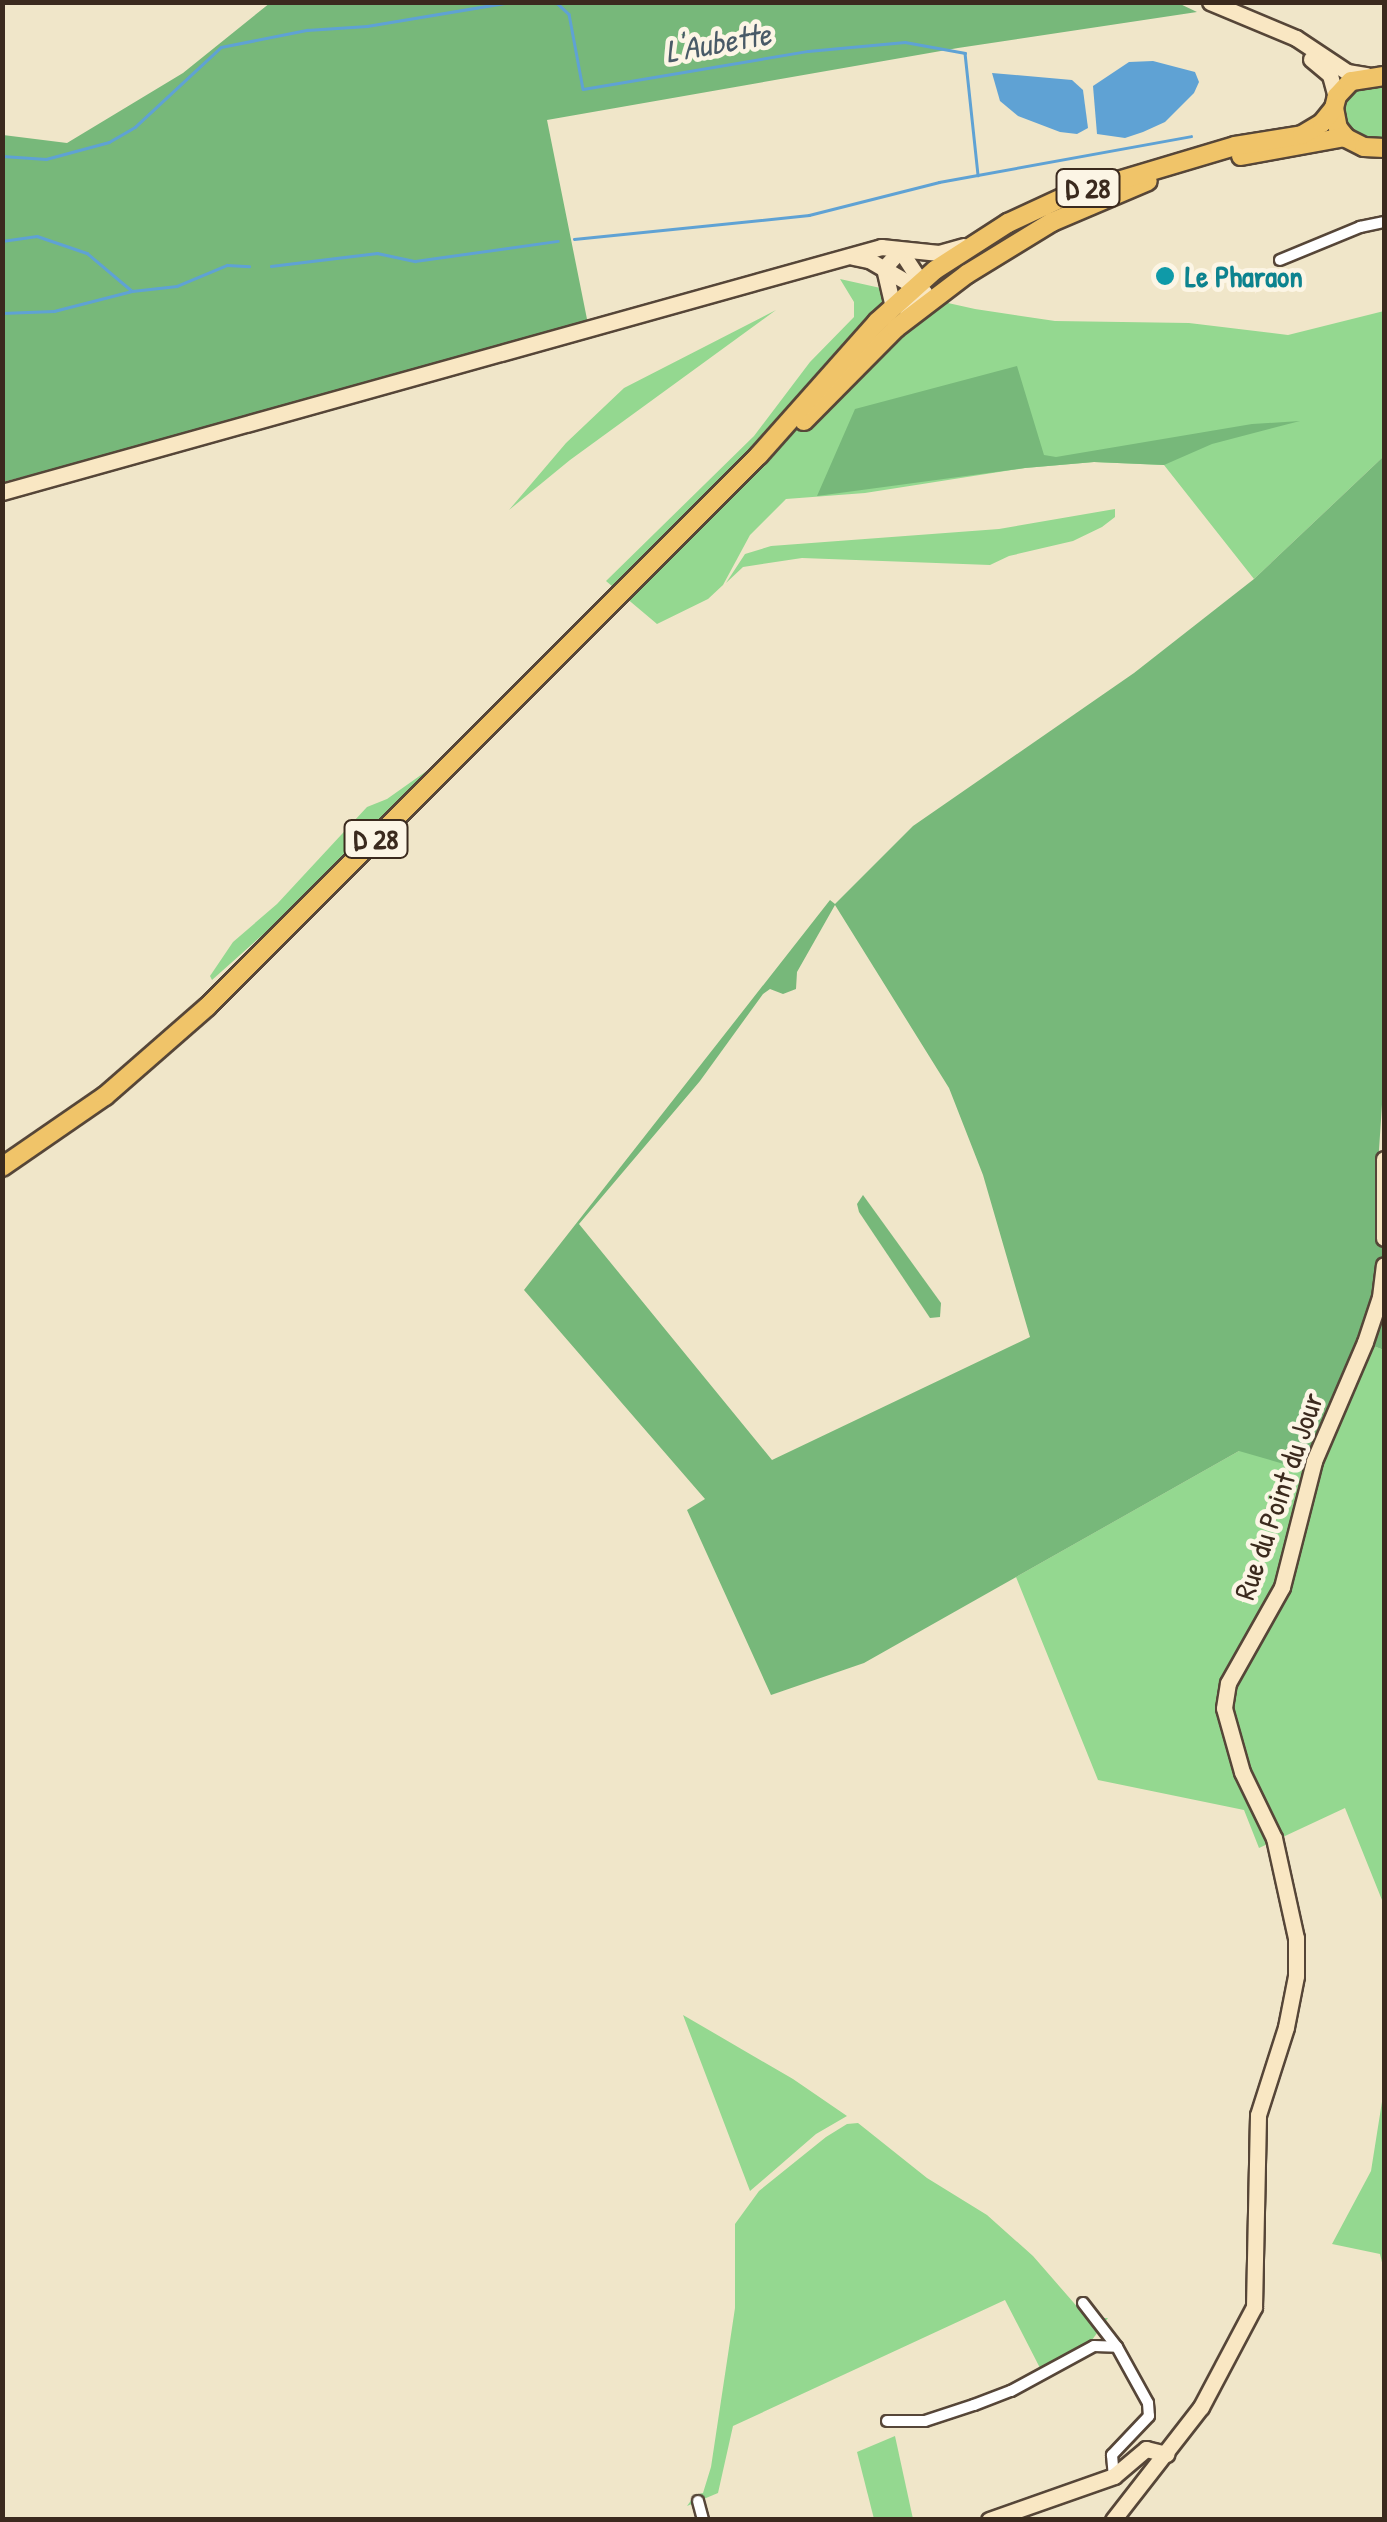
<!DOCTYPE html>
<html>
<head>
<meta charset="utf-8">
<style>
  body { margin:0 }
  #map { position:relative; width:1387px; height:2522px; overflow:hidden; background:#f0e6c9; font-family:"Patrick Hand",sans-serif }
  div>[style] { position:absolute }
  .green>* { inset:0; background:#94d890 }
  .forest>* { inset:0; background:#77b87a }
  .water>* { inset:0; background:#5fa2d4 }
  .stream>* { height:2.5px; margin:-1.25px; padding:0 1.25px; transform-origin:1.25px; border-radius:1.25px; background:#5fa2d4 }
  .roads { filter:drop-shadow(2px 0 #564638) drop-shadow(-2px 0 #564638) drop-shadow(0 2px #564638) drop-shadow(0 -2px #564638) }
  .street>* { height:10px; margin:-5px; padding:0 5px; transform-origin:5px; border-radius:5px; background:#fff }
  .secondary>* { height:15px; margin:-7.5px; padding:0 7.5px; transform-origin:7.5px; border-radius:7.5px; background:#f9e7c3 }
  .primary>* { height:18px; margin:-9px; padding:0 9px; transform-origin:9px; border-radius:9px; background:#f0c469 }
  .dots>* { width:28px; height:28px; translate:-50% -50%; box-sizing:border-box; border:5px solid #fcf5e5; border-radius:50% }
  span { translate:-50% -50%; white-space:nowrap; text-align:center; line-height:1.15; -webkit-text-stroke:9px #fcf5e5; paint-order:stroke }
  .shield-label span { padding:2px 8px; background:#fcf5e5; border:2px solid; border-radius:8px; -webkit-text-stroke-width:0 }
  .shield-label { font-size:28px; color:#3b2a1e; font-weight:700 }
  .culture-label { font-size:30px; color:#0d838f; font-weight:700 }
  .left { translate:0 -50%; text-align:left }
  .street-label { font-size:30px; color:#3b2a1e }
  .water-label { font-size:32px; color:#495a67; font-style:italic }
  .frame { position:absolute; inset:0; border:5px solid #3b2a1e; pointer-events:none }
</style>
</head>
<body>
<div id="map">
  <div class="green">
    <div style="clip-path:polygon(1384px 82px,1384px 141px,1366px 141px,1345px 127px,1342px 100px,1348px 91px)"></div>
    <div style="clip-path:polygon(840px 279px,975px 309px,1055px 321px,1189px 323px,1288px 335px,1384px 311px,1384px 456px,1254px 579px,1164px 465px,1094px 462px,1025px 468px,865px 493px,786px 499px,750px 535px,723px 585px,708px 599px,657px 624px,606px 581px,754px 436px,810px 362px,854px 317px,854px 302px)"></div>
    <div style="clip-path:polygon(776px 310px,570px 460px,509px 510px,566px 443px,624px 388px)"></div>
    <div style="clip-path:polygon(1115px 509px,1115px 517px,1102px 527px,1073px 541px,1009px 556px,990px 565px,802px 558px,743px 567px,726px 583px,745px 554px,771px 546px,999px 529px)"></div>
    <div style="clip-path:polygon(428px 770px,295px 906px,212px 980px,210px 976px,233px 942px,277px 904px,367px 807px,387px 799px)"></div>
    <div style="clip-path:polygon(1368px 1344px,1384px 1350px,1384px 1905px,1345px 1808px,1259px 1848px,1244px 1810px,1098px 1780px,1016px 1577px,1239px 1451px)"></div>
    <div style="clip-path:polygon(683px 2015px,793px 2079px,847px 2116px,816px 2134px,750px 2191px)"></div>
    <div style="clip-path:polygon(1384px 2089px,1384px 2271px,1380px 2254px,1332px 2244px,1371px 2171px)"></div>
    <div style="clip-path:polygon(858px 2123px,927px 2178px,987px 2215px,1033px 2256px,1087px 2318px,1108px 2318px,1092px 2340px,1040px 2368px,1005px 2300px,733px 2426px,718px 2493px,687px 2506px,695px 2495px,703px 2493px,711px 2467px,735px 2308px,735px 2224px,759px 2191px,826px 2137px,847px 2124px)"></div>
    <div style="clip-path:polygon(895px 2436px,913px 2519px,874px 2519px,857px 2452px)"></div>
  </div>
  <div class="forest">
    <div style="clip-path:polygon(1176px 2px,1197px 12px,958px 48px,547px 120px,589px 329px,3px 482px,3px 135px,67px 143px,183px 73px,270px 3px)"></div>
    <div style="clip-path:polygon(1017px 366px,1044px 455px,1056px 457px,1252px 424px,1300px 421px,1212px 444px,1164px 465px,1094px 462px,1025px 468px,817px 496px,855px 409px)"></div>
    <div style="clip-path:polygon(evenodd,1384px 456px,1384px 1074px,1375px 1211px,1384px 1214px,1384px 1350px,1368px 1344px,1301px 1469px,1239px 1451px,864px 1663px,771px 1695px,687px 1510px,705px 1499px,524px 1290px,830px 900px,835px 904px,913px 826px,1134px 673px,1254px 579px,1384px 456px,835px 905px,949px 1088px,983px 1175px,1030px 1337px,772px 1460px,579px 1224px,700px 1081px,763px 994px,770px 989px,783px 994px,796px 989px,797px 972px,835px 905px)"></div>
    <div style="clip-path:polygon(863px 1195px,941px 1303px,940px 1317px,930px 1318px,859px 1212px,857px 1204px)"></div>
  </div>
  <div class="water">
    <div style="clip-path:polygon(1153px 61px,1195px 72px,1199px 82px,1194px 93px,1165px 122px,1143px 132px,1125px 138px,1097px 134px,1093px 86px,1129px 62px)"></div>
    <div style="clip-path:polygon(992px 73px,1072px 80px,1083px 90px,1088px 128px,1077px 134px,1060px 132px,1018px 116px,1000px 101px)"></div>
  </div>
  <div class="stream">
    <div style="left:541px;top:2px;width:16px;rotate:4deg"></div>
    <div style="left:557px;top:3px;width:16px;rotate:43deg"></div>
    <div style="left:569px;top:14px;width:76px;rotate:79.4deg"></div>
    <div style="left:583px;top:89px;width:228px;rotate:-9.6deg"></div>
    <div style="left:808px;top:51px;width:97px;rotate:-5.3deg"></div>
    <div style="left:905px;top:42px;width:61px;rotate:10.4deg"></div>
    <div style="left:965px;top:53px;width:123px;rotate:83.9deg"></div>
    <div style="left:2px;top:156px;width:44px;rotate:3.9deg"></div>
    <div style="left:46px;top:159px;width:65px;rotate:-15.1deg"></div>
    <div style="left:109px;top:142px;width:30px;rotate:-30deg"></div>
    <div style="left:135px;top:127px;width:117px;rotate:-42.9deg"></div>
    <div style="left:221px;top:47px;width:88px;rotate:-11.2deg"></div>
    <div style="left:307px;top:30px;width:60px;rotate:-3.8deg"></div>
    <div style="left:367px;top:26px;width:145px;rotate:-9.5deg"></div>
    <div style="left:574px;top:239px;width:236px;rotate:-5.8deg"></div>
    <div style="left:809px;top:215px;width:134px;rotate:-14.2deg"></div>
    <div style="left:939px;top:182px;width:256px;rotate:-10.3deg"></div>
    <div style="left:2px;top:241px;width:35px;rotate:-8deg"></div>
    <div style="left:37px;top:236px;width:53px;rotate:18.8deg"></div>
    <div style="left:87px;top:253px;width:57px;rotate:40.1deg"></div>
    <div style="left:271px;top:266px;width:107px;rotate:-7deg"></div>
    <div style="left:377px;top:253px;width:39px;rotate:12deg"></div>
    <div style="left:415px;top:261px;width:144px;rotate:-8deg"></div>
    <div style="left:2px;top:313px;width:52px;rotate:-2.2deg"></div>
    <div style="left:54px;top:311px;width:81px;rotate:-14.4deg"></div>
    <div style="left:132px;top:291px;width:45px;rotate:-6.3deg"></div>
    <div style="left:177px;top:286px;width:54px;rotate:-22.8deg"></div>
    <div style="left:227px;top:265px;width:22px;rotate:3deg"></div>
  </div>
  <div class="roads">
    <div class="street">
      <div style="left:1280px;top:260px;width:87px;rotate:-22.4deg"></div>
      <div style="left:1360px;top:227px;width:25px;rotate:-12deg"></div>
      <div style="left:1083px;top:2303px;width:56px;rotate:52.3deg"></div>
      <div style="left:1117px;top:2347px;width:64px;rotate:61deg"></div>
      <div style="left:1148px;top:2403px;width:13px;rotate:86deg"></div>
      <div style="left:1149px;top:2416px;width:54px;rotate:133.5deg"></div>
      <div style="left:1112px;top:2455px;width:21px;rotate:85deg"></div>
      <div style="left:887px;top:2421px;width:38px"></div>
      <div style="left:925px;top:2421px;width:52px;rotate:-18.1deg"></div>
      <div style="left:974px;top:2405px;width:40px;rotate:-21deg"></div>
      <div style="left:1011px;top:2391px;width:94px;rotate:-28.5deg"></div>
      <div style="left:1094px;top:2346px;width:23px;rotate:2deg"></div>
      <div style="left:698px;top:2501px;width:20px;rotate:75deg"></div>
    </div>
    <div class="secondary">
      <div style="left:1210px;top:2px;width:93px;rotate:22.7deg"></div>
      <div style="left:1296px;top:38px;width:61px;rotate:33.7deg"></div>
      <div style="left:1347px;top:72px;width:20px;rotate:9deg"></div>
      <div style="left:1311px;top:59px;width:25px;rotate:40deg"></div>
      <div style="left:1330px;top:75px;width:24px;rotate:75deg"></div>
      <div style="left:853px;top:257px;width:16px;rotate:11deg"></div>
      <div style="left:869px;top:260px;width:64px;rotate:30.2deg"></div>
      <div style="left:893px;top:307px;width:40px;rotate:-103deg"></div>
      <div style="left:884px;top:268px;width:24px;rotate:-48deg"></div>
      <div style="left:900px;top:250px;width:38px;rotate:57deg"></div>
      <div style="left:921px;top:282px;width:19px;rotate:99deg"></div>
      <div style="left:918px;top:301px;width:17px;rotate:130deg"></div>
      <div style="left:2px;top:492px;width:913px;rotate:-15.57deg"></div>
      <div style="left:881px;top:247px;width:58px;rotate:5.9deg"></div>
      <div style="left:939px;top:253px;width:25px;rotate:-16deg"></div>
      <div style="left:1384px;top:1159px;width:79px;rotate:90deg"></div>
      <div style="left:989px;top:2520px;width:133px;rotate:-19.4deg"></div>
      <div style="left:1114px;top:2476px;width:42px;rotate:-40.2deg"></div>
      <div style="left:1146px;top:2449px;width:21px;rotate:14deg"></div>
      <div style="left:1113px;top:2520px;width:143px;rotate:-52.1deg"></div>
      <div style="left:1201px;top:2407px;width:113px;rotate:-62.1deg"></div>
      <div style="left:1254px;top:2307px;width:192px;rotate:-88.8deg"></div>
      <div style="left:1258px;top:2115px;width:92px;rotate:-72.3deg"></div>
      <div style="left:1286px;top:2027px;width:52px;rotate:-78.9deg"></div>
      <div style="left:1296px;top:1976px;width:38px;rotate:-90deg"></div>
      <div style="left:1296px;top:1938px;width:102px;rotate:-102.4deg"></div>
      <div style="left:1274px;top:1838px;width:73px;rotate:-115.9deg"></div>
      <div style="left:1242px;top:1772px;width:66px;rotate:-105.7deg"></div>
      <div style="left:1224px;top:1708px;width:25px;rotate:-81deg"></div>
      <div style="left:1228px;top:1683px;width:110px;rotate:-60.6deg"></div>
      <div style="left:1282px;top:1587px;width:130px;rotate:-75.7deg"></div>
      <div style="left:1314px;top:1461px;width:129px;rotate:-66.8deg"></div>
      <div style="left:1365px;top:1342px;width:47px;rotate:-71.6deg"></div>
      <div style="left:1380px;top:1297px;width:32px;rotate:-83deg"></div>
    </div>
    <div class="primary">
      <div style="left:1384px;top:76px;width:33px;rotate:171deg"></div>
      <div style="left:1351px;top:81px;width:21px;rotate:133deg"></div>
      <div style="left:1337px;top:96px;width:12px;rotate:104deg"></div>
      <div style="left:1334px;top:108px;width:20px;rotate:79deg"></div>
      <div style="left:1338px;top:128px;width:13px;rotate:51deg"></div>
      <div style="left:1346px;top:138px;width:20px;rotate:27deg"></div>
      <div style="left:1364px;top:147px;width:20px;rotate:3deg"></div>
      <div style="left:1241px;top:156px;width:106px;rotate:-10.4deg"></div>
      <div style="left:804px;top:421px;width:131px;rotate:-45.3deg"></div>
      <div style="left:896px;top:328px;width:89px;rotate:-37.3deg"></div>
      <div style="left:967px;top:274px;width:100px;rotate:-31.5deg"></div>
      <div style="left:1052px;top:222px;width:104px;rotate:-23.1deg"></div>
      <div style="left:2px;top:1167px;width:125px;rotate:-34.6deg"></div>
      <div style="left:105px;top:1096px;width:135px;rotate:-41.1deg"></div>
      <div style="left:207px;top:1007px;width:781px;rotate:-45deg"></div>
      <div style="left:759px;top:455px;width:178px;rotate:-48.4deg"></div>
      <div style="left:877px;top:322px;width:78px;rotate:-41.9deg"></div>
      <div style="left:935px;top:270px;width:87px;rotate:-32.8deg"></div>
      <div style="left:1008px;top:223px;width:62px;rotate:-24.9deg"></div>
      <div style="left:1064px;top:197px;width:178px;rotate:-16.6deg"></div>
      <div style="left:1235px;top:146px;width:68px;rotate:-9.3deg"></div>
      <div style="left:1302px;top:135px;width:23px;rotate:-31deg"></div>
      <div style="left:1322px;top:123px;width:19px;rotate:-51deg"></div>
    </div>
  </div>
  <div class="dots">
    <div style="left:1165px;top:276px;background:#0f9aa8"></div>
  </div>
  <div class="shield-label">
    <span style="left:1088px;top:188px">D 28</span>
    <span style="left:376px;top:839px">D 28</span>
  </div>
  <div class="culture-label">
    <span class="left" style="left:1185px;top:276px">Le Pharaon</span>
  </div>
  <div class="street-label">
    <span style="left:1278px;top:1496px;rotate:-71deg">Rue du Point du Jour</span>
  </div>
  <div class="water-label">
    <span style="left:718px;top:43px;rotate:-10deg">L'Aubette</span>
  </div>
  <div class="frame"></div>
</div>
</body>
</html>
